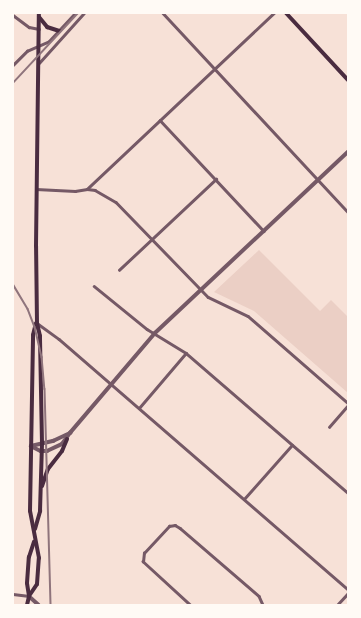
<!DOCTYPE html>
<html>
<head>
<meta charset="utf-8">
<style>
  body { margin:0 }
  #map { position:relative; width:361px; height:618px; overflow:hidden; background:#f7e1d7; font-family:Georgia,serif }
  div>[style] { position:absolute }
  .green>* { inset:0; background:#ebcfc5 }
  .minor>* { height:2.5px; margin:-1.25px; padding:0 1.25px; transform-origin:1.25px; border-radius:1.25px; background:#755966 }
  .tertiary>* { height:3.5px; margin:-1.75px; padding:0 1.75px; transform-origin:1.75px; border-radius:1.75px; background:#755966 }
  .secondary>* { height:4px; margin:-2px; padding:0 2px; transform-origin:2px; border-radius:2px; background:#4a2c40 }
  .rail>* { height:1.5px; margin:-0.75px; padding:0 0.75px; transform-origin:0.75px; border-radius:0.75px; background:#8f747c }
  span { translate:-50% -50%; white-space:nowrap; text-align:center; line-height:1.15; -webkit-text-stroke:4px #fffaf5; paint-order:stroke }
  .frame { position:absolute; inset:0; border:14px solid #fffaf5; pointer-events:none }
</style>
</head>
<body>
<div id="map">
  <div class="green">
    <div style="clip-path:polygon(259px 250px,320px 311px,331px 300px,348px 317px,348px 393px,254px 311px,214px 292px)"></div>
  </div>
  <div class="minor">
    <div style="left:163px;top:13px;width:272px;rotate:47.1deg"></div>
    <div style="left:13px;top:15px;width:20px;rotate:37deg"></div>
    <div style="left:29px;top:27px;width:10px;rotate:11deg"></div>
    <div style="left:39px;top:63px;width:67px;rotate:-48deg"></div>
    <div style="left:13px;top:65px;width:20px;rotate:-45deg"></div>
    <div style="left:27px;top:51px;width:24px;rotate:-24deg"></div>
    <div style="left:49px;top:41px;width:38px;rotate:-47deg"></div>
    <div style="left:160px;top:120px;width:152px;rotate:46.9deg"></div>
    <div style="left:36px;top:189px;width:39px;rotate:3deg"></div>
    <div style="left:75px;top:191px;width:12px;rotate:-9deg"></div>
    <div style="left:87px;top:189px;width:8px;rotate:7deg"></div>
    <div style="left:95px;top:190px;width:24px;rotate:30deg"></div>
    <div style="left:116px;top:202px;width:132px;rotate:45.9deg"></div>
    <div style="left:208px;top:297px;width:44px;rotate:25.4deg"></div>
    <div style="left:248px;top:316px;width:133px;rotate:41deg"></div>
    <div style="left:87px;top:189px;width:257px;rotate:-43.3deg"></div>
    <div style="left:119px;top:270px;width:133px;rotate:-43.2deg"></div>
    <div style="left:94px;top:286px;width:68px;rotate:39.1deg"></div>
    <div style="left:147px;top:329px;width:46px;rotate:31.6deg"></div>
    <div style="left:186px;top:353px;width:214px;rotate:40.8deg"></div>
    <div style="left:37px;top:323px;width:27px;rotate:36deg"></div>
    <div style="left:59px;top:339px;width:382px;rotate:40.9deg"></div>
    <div style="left:139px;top:408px;width:72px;rotate:-49.5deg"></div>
    <div style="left:329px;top:427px;width:29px;rotate:-49deg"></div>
    <div style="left:244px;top:499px;width:72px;rotate:-48.4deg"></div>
    <div style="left:13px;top:594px;width:16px;rotate:7deg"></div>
    <div style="left:190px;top:605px;width:64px;rotate:-137.5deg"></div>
    <div style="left:143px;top:562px;width:9px;rotate:-84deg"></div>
    <div style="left:144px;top:553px;width:37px;rotate:-47deg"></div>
    <div style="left:169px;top:526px;width:6px;rotate:-9deg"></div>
    <div style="left:175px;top:525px;width:6px;rotate:31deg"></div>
    <div style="left:180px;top:528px;width:104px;rotate:40.7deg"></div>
    <div style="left:259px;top:596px;width:10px;rotate:66deg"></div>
    <div style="left:337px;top:605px;width:16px;rotate:-47deg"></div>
  </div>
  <div class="tertiary">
    <div style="left:31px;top:446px;width:11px;rotate:27deg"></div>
    <div style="left:41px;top:451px;width:6px"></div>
    <div style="left:47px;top:451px;width:17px;rotate:-25deg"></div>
    <div style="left:62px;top:444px;width:14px;rotate:-54deg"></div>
    <div style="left:70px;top:433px;width:131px;rotate:-49.6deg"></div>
    <div style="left:155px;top:333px;width:265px;rotate:-43.2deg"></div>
    <div style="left:31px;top:446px;width:23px;rotate:-13deg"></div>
    <div style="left:53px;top:441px;width:19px;rotate:-25deg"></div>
    <div style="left:29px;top:596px;width:13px;rotate:42deg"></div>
  </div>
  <div class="secondary">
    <div style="left:286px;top:13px;width:91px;rotate:47.2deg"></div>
    <div style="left:39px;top:17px;width:13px;rotate:51deg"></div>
    <div style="left:47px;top:27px;width:13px;rotate:18deg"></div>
    <div style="left:42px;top:486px;width:18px;rotate:-71deg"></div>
    <div style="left:48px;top:469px;width:23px;rotate:-52deg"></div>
    <div style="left:62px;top:451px;width:13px;rotate:-67deg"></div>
    <div style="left:35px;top:529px;width:19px;rotate:-74deg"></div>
    <div style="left:40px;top:511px;width:68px;rotate:-88.3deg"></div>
    <div style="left:42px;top:443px;width:107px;rotate:-91.1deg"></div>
    <div style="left:40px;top:336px;width:13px;rotate:-103deg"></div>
    <div style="left:37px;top:323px;width:77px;rotate:-90.7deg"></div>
    <div style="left:36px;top:246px;width:233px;rotate:-89.3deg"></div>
    <div style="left:29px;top:596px;width:13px;rotate:-99deg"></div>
    <div style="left:27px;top:583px;width:26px;rotate:-86deg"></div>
    <div style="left:29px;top:557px;width:16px;rotate:-72deg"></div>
    <div style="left:27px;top:605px;width:9px;rotate:-77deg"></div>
    <div style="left:29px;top:596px;width:14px;rotate:-56deg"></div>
    <div style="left:37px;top:584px;width:26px;rotate:-86deg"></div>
    <div style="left:39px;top:558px;width:48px;rotate:-100.8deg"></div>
    <div style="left:30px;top:511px;width:176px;rotate:-89deg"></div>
    <div style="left:33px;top:335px;width:12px;rotate:-76deg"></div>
  </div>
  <div class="rail">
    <div style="left:13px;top:83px;width:96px;rotate:-47.1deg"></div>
    <div style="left:13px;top:284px;width:29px;rotate:59deg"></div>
    <div style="left:28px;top:309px;width:19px;rotate:69deg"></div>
    <div style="left:35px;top:327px;width:31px;rotate:77deg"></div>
    <div style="left:42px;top:357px;width:32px;rotate:85deg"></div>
    <div style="left:45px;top:389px;width:216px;rotate:88.4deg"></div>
  </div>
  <div class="frame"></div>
</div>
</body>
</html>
